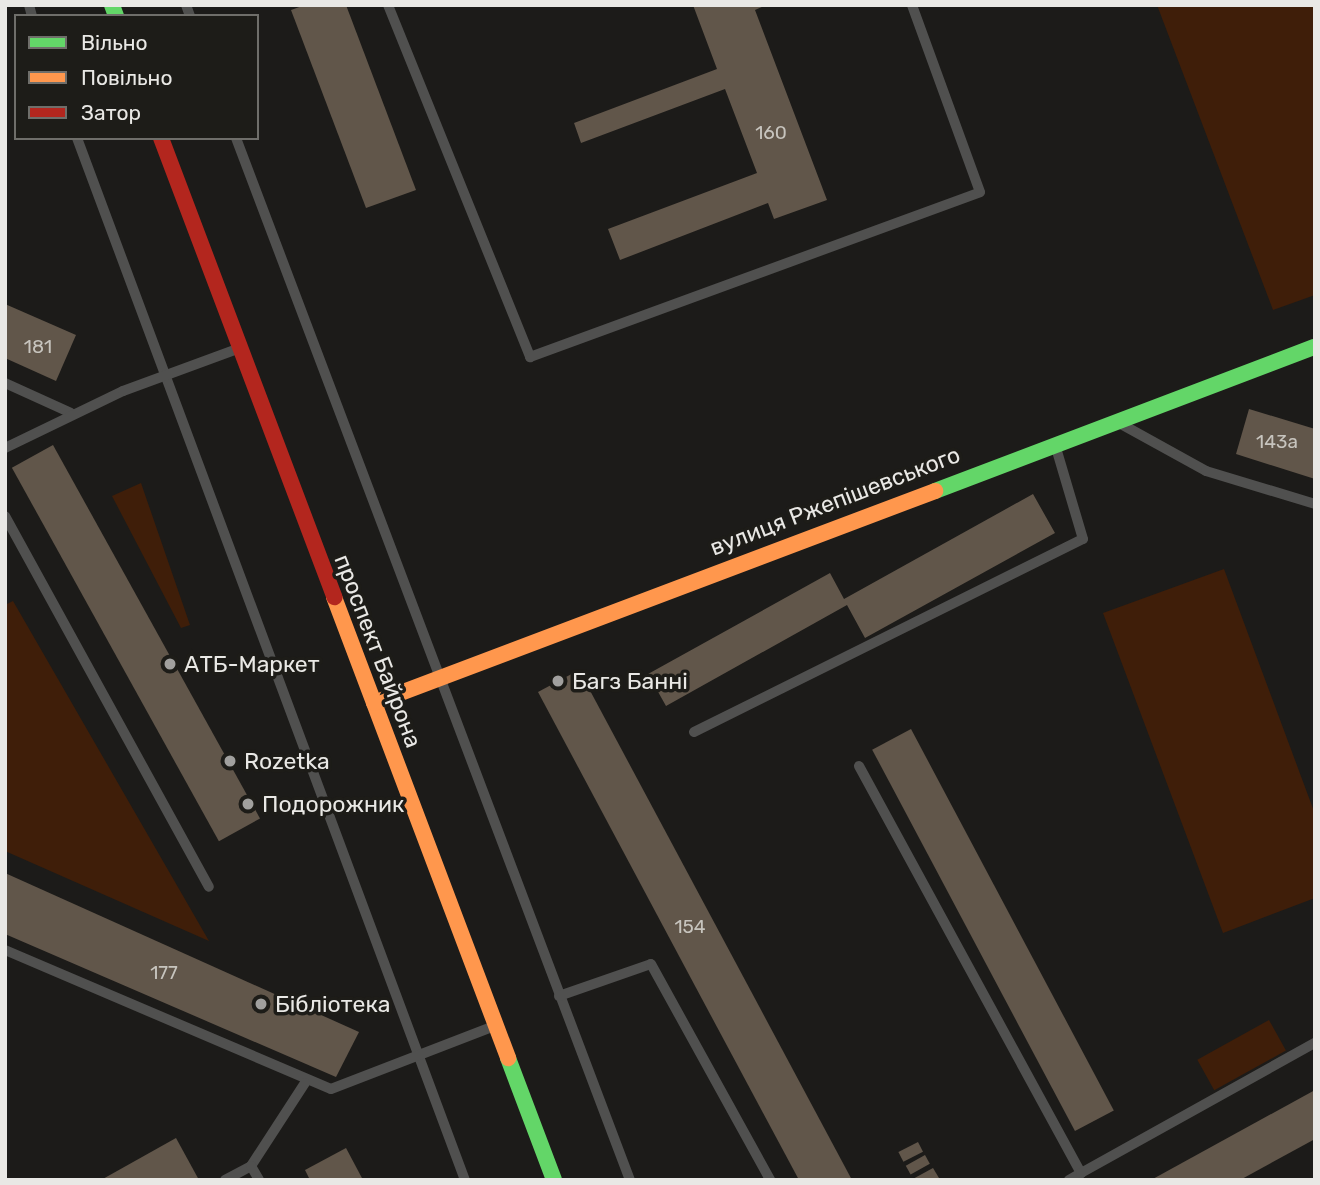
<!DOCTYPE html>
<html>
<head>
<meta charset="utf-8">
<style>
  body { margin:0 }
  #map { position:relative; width:1320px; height:1185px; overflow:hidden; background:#1c1b19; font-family:Rubik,sans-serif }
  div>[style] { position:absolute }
  .green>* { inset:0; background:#3f1e09; transform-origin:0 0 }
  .building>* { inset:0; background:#61564a; transform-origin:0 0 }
  .lane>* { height:10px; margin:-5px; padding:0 5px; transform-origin:5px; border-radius:5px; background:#50504f }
  .fast>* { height:16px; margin:-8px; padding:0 8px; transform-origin:8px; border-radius:8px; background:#63d668 }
  .slow>* { height:16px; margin:-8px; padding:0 8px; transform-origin:8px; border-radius:8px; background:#ff974d }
  .jam>* { height:16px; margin:-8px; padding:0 8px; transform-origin:8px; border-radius:8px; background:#b3261e }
  .dots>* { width:19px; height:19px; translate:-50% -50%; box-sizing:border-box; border:4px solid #1d1c18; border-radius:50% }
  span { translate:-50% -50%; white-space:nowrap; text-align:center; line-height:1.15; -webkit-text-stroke:7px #1d1c18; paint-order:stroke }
  .number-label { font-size:19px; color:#c7c4be }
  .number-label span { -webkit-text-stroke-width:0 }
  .street-label { font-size:23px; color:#e9e8e5 }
  .poi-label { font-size:23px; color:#e9e8e5 }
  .left { translate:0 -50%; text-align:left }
  .frame { position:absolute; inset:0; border:7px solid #e9e8e5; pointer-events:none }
  .legend { position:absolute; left:14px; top:14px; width:245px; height:126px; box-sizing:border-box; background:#1d1c18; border:2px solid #6f6e6a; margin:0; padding:9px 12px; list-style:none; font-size:21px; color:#e9e8e5 }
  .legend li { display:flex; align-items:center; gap:14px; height:35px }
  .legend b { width:35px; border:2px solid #6f6e6a }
</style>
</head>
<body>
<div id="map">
  <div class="green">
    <div style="clip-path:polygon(1157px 5px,1315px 5px,1315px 295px,1273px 310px)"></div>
    <div style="clip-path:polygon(141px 483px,190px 625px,181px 628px,112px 496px)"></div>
    <div style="clip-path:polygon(1224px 569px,1315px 814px,1315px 898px,1223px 933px,1103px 613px)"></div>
    <div style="clip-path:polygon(13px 601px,209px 941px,5px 851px,5px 605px)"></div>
    <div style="left:1269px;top:1020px;width:35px;height:82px;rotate:61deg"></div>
  </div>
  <div class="building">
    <div style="clip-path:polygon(305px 5px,346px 5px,416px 190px,366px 208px,291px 10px)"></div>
    <div style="clip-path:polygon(693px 5px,766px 5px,755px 10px,827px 200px,774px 219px,768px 203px,620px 260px,608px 229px,757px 173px,725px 89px,581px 143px,574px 123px,717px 69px)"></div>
    <div style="clip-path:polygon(5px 304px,76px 335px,56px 381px,5px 358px)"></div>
    <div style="clip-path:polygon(1249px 409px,1315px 429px,1315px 479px,1236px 454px)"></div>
    <div style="left:53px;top:445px;width:427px;height:47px;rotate:61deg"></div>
    <div style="clip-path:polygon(1033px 494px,1055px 533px,865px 638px,847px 605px,666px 706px,648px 674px,830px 573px,844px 599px)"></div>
    <div style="clip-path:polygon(579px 670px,852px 1180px,799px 1180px,702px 999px,538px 692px)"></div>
    <div style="left:911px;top:729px;width:432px;height:44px;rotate:62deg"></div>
    <div style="clip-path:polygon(5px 873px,359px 1032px,336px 1077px,5px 934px)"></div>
    <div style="clip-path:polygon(1315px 1090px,1315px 1139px,1240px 1180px,1151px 1180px)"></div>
    <div style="clip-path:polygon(176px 1138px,199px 1180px,101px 1180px)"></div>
    <div style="left:918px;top:1142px;width:11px;height:22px;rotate:63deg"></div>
    <div style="clip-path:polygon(346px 1148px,363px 1180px,310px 1180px,305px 1170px)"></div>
    <div style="left:925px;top:1155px;width:10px;height:22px;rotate:61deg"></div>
    <div style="clip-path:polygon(933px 1168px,939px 1178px,911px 1180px)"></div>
  </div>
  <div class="lane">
    <div style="left:29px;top:5px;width:11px;rotate:75deg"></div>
    <div style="left:186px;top:5px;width:12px;rotate:70deg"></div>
    <div style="left:388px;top:5px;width:380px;rotate:68deg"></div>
    <div style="left:530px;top:357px;width:479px;rotate:-20.1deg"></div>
    <div style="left:980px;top:192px;width:199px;rotate:-110deg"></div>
    <div style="left:77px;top:138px;width:1112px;rotate:69.58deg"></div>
    <div style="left:236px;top:138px;width:1114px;rotate:69.29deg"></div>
    <div style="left:5px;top:383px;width:72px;rotate:24.4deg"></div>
    <div style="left:1121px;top:424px;width:97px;rotate:28.9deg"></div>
    <div style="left:1206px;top:471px;width:114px;rotate:16.8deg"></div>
    <div style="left:5px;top:448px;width:131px;rotate:-25.8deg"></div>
    <div style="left:123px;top:391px;width:121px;rotate:-20.2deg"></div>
    <div style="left:5px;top:516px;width:423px;rotate:61.2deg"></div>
    <div style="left:694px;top:732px;width:434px;rotate:-26.4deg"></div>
    <div style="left:1083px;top:539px;width:95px;rotate:-106.5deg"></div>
    <div style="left:859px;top:766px;width:464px;rotate:61.4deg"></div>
    <div style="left:1081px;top:1173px;width:14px;rotate:150deg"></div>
    <div style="left:5px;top:950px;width:354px;rotate:23.1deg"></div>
    <div style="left:331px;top:1089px;width:173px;rotate:-21.1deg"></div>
    <div style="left:559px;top:996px;width:97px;rotate:-19.2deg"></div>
    <div style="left:651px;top:964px;width:247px;rotate:61.1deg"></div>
    <div style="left:251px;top:1166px;width:99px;rotate:-57deg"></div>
    <div style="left:1081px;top:1173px;width:268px;rotate:-29.1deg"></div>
    <div style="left:225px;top:1180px;width:30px;rotate:-28deg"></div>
    <div style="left:251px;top:1166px;width:16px;rotate:60deg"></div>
  </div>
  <div class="fast">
    <div style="left:112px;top:5px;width:12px;rotate:70deg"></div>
    <div style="left:935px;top:491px;width:406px;rotate:-20.8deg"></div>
    <div style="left:508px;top:1058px;width:130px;rotate:69.3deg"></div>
  </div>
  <div class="slow">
    <div style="left:334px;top:597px;width:493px;rotate:69.3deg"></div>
    <div style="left:374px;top:703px;width:600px;rotate:-20.7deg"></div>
  </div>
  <div class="jam">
    <div style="left:161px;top:138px;width:491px;rotate:69.3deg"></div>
  </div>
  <div class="dots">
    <div style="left:170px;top:664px;background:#a1a09e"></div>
    <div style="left:558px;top:681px;background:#a1a09e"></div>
    <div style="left:230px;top:761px;background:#a1a09e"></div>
    <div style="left:248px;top:804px;background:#a1a09e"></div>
    <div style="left:261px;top:1004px;background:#a1a09e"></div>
  </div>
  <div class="number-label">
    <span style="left:771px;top:133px">160</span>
    <span style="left:38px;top:347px">181</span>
    <span style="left:1277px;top:442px">143а</span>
    <span style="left:690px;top:927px">154</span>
    <span style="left:164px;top:973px">177</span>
  </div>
  <div class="street-label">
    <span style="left:835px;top:501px;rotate:-21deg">вулиця Ржепішевського</span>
    <span style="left:378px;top:651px;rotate:69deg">проспект Байрона</span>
  </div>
  <div class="poi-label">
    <span class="left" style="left:184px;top:664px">АТБ-Маркет</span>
    <span class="left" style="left:572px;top:681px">Багз Банні</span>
    <span class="left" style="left:244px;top:761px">Rozetka</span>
    <span class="left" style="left:262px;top:804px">Подорожник</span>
    <span class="left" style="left:275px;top:1004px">Бібліотека</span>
  </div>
  <div class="frame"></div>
  <ul class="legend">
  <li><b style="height:9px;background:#63d668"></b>Вільно</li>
  <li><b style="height:9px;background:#ff974d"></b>Повільно</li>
  <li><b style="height:9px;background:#b3261e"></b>Затор</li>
  </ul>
</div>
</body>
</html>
